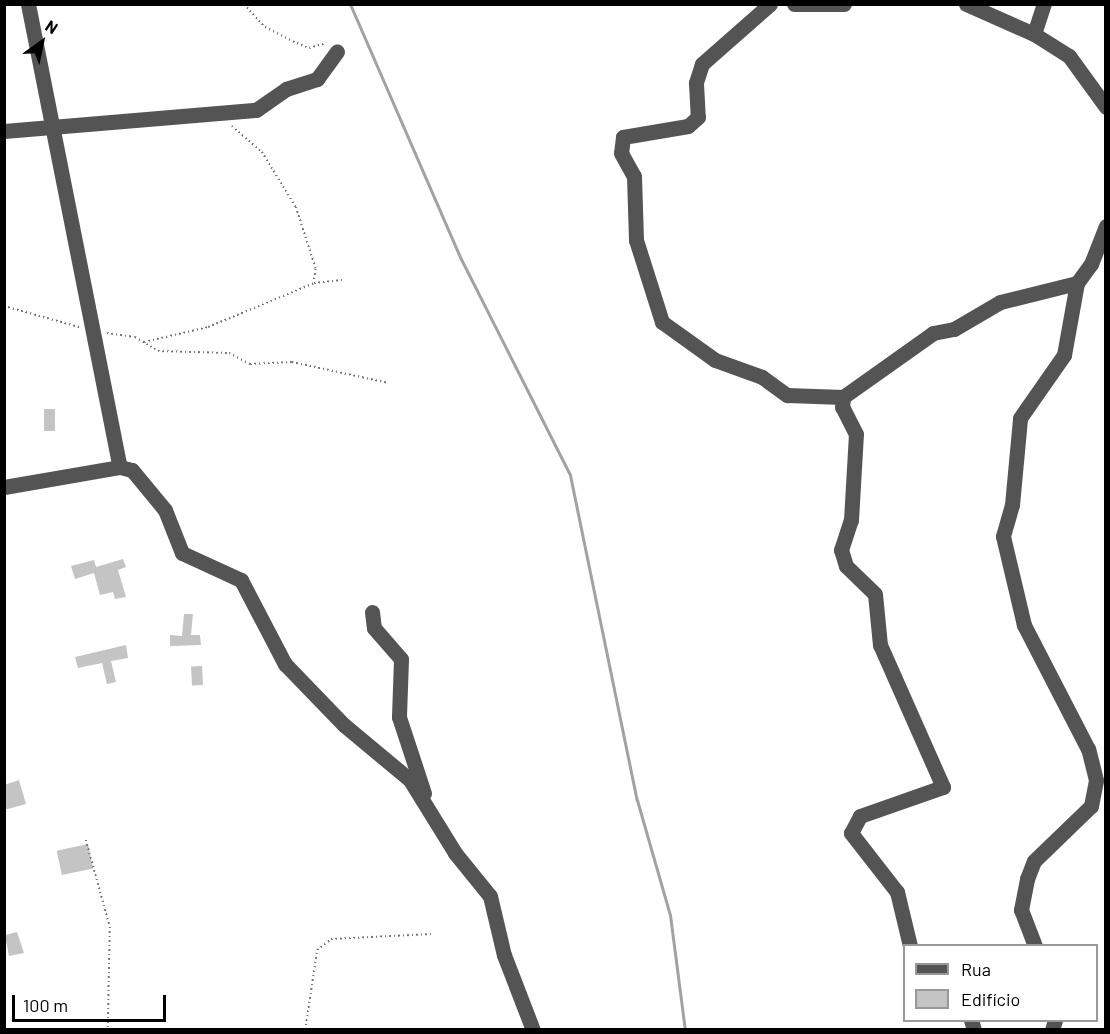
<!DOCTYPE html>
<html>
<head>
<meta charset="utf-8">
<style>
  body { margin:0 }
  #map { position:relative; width:1110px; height:1034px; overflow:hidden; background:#fff; font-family:Barlow,sans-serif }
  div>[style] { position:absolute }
  .stream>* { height:3px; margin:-1.5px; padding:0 1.5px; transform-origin:1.5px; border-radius:1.5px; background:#a2a2a2 }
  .building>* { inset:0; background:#c4c4c4; transform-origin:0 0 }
  .path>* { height:1.5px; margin-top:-0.75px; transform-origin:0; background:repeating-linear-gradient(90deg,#767676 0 1.5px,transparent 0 4.5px) }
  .minor>* { height:15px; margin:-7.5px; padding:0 7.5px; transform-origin:7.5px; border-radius:7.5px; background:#545454 }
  span { translate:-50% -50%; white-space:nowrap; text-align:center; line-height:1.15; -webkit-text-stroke:5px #fff; paint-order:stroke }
  .frame { position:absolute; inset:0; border:6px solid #000; pointer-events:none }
  .legend { position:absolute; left:903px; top:944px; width:195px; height:78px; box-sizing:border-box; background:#fff; border:2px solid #999; margin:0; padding:8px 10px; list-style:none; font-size:18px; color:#000 }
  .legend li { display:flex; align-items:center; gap:12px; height:30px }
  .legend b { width:30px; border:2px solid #999 }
  .north { position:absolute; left:12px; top:12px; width:60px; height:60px; -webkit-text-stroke:4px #fff; paint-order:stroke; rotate:33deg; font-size:16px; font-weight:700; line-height:24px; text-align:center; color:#000 }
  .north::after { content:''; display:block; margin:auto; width:21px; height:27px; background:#000; clip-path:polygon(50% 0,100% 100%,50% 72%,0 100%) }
  .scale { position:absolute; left:12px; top:995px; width:154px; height:27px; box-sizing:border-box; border:3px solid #000; border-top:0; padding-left:8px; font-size:18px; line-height:21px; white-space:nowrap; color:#000; -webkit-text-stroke:4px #fff; paint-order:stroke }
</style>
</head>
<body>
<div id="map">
  <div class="stream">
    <div style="left:350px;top:4px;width:278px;rotate:66.5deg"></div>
    <div style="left:461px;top:259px;width:242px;rotate:63.2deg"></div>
    <div style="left:570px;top:475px;width:332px;rotate:78.4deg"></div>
    <div style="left:637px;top:800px;width:120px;rotate:74deg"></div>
    <div style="left:670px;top:915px;width:116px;rotate:82.6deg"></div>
  </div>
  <div class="building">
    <div style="left:44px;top:409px;width:11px;height:22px"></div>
    <div style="clip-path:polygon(123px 559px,126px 567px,118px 570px,126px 597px,115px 599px,113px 592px,100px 595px,94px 573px,75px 579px,71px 566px,94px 560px,96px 567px)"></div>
    <div style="clip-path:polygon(184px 614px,193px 614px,191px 635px,200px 635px,201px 645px,170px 646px,170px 635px,182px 636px)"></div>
    <div style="clip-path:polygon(126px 645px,128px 658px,111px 661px,116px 682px,107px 684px,102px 663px,78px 668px,75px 657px)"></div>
    <div style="left:202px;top:666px;width:19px;height:11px;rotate:87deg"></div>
    <div style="clip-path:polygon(19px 780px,26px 804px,4px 810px,4px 785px)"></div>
    <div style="left:88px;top:844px;width:25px;height:32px;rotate:78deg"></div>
    <div style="clip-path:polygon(17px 932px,24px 953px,9px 956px,5px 935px)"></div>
  </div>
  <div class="path">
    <div style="left:244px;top:4px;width:31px;rotate:48deg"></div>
    <div style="left:265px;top:27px;width:36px;rotate:27deg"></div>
    <div style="left:297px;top:43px;width:13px;rotate:23deg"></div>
    <div style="left:309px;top:48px;width:18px;rotate:-16deg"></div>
    <div style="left:232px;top:126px;width:40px;rotate:41deg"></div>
    <div style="left:262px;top:152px;width:65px;rotate:58.3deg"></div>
    <div style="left:296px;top:207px;width:65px;rotate:72.1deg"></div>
    <div style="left:316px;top:269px;width:13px;rotate:99deg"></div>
    <div style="left:4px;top:306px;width:78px;rotate:15.6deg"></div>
    <div style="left:107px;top:333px;width:28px;rotate:8deg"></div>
    <div style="left:135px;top:337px;width:27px;rotate:31deg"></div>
    <div style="left:158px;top:351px;width:71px;rotate:1.6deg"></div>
    <div style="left:229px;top:353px;width:24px;rotate:28deg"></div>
    <div style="left:250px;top:364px;width:42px;rotate:-2.7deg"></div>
    <div style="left:292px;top:362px;width:99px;rotate:12.2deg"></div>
    <div style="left:144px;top:342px;width:66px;rotate:-13.2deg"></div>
    <div style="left:208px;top:327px;width:115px;rotate:-22.5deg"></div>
    <div style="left:314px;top:283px;width:30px;rotate:-6deg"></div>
    <div style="left:86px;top:840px;width:90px;rotate:74.6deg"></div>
    <div style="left:110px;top:927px;width:103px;rotate:91.1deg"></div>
    <div style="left:305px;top:1030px;width:81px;rotate:-81.5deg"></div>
    <div style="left:317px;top:950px;width:18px;rotate:-38deg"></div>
    <div style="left:331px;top:939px;width:100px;rotate:-2.9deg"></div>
  </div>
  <div class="minor">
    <div style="left:28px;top:4px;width:472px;rotate:78.8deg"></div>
    <div style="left:770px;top:4px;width:91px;rotate:138.6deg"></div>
    <div style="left:702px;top:64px;width:20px;rotate:108deg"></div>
    <div style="left:696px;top:83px;width:34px;rotate:87deg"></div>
    <div style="left:698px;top:117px;width:13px;rotate:138deg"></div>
    <div style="left:688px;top:126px;width:66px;rotate:170.4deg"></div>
    <div style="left:623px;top:137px;width:16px;rotate:97deg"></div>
    <div style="left:621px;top:153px;width:26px;rotate:61deg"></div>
    <div style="left:634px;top:176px;width:64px;rotate:88.2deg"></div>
    <div style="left:636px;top:240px;width:86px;rotate:72.4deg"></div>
    <div style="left:662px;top:322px;width:65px;rotate:35.6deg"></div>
    <div style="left:715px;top:360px;width:50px;rotate:19.9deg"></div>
    <div style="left:762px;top:377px;width:31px;rotate:36deg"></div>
    <div style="left:787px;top:395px;width:56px;rotate:2deg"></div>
    <div style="left:794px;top:4px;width:50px"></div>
    <div style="left:966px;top:4px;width:74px;rotate:23.8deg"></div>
    <div style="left:1034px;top:34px;width:41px;rotate:32.2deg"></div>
    <div style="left:1069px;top:56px;width:63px;rotate:54deg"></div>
    <div style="left:1034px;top:34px;width:32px;rotate:-72deg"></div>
    <div style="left:4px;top:131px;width:253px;rotate:-4.8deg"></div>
    <div style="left:256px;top:110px;width:37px;rotate:-35deg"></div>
    <div style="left:286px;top:89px;width:33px;rotate:-18deg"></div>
    <div style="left:317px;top:79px;width:34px;rotate:-54deg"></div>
    <div style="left:4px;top:487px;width:118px;rotate:-9.8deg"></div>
    <div style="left:120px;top:467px;width:12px;rotate:14deg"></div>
    <div style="left:132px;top:470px;width:52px;rotate:50.5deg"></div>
    <div style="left:165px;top:510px;width:46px;rotate:68.4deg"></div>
    <div style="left:182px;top:553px;width:65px;rotate:24.6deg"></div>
    <div style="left:241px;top:580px;width:95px;rotate:62.4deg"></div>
    <div style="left:285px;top:664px;width:85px;rotate:46deg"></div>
    <div style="left:344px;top:725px;width:86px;rotate:39.8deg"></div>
    <div style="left:410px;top:780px;width:86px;rotate:58.3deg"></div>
    <div style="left:455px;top:853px;width:55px;rotate:50.9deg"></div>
    <div style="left:490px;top:896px;width:61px;rotate:76.7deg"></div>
    <div style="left:504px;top:955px;width:80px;rotate:68.9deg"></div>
    <div style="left:372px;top:612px;width:16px;rotate:83deg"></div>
    <div style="left:374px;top:628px;width:41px;rotate:48.9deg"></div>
    <div style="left:401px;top:659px;width:58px;rotate:92deg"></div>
    <div style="left:399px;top:717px;width:80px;rotate:71.8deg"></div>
    <div style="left:910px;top:946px;width:56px;rotate:-103.5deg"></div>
    <div style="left:897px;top:892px;width:75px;rotate:-127.9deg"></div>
    <div style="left:851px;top:833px;width:19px;rotate:-62deg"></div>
    <div style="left:860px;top:816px;width:88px;rotate:-19.3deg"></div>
    <div style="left:943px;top:787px;width:155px;rotate:-113.9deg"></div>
    <div style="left:880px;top:645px;width:51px;rotate:-95.6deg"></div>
    <div style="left:875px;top:594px;width:40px;rotate:-136deg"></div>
    <div style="left:846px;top:566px;width:17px;rotate:-107deg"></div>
    <div style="left:841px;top:550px;width:32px;rotate:-72deg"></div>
    <div style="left:851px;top:520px;width:86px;rotate:-86.7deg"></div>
    <div style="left:856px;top:434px;width:30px;rotate:-117deg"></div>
    <div style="left:842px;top:407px;width:10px;rotate:-84deg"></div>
    <div style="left:843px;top:397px;width:110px;rotate:-35.4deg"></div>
    <div style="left:933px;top:333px;width:21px;rotate:-11deg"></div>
    <div style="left:954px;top:329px;width:53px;rotate:-30.4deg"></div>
    <div style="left:1000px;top:302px;width:79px;rotate:-13.9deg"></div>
    <div style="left:1035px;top:946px;width:39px;rotate:-111deg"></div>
    <div style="left:1021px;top:910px;width:32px;rotate:-79deg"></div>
    <div style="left:1027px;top:879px;width:19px;rotate:-69deg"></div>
    <div style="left:1034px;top:861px;width:79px;rotate:-44deg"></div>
    <div style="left:1091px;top:806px;width:26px;rotate:-79deg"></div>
    <div style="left:1096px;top:780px;width:32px;rotate:-104deg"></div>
    <div style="left:1088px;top:749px;width:140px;rotate:-117.3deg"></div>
    <div style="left:1024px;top:625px;width:91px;rotate:-103.3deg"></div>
    <div style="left:1003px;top:536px;width:32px;rotate:-74deg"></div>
    <div style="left:1012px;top:505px;width:87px;rotate:-84.7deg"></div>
    <div style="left:1020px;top:418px;width:77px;rotate:-55.1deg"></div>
    <div style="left:1064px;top:355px;width:73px;rotate:-79.8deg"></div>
    <div style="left:1077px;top:283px;width:24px;rotate:-54deg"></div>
    <div style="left:1091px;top:264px;width:41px;rotate:-68.5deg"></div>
    <div style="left:971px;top:1020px;width:10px;rotate:73deg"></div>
    <div style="left:1052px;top:1030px;width:10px;rotate:-73deg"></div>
  </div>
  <div class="frame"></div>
  <ul class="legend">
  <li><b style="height:8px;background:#545454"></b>Rua</li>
  <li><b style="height:16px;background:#c4c4c4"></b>Edifício</li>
  </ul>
  <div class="north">N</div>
  <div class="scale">100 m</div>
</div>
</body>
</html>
